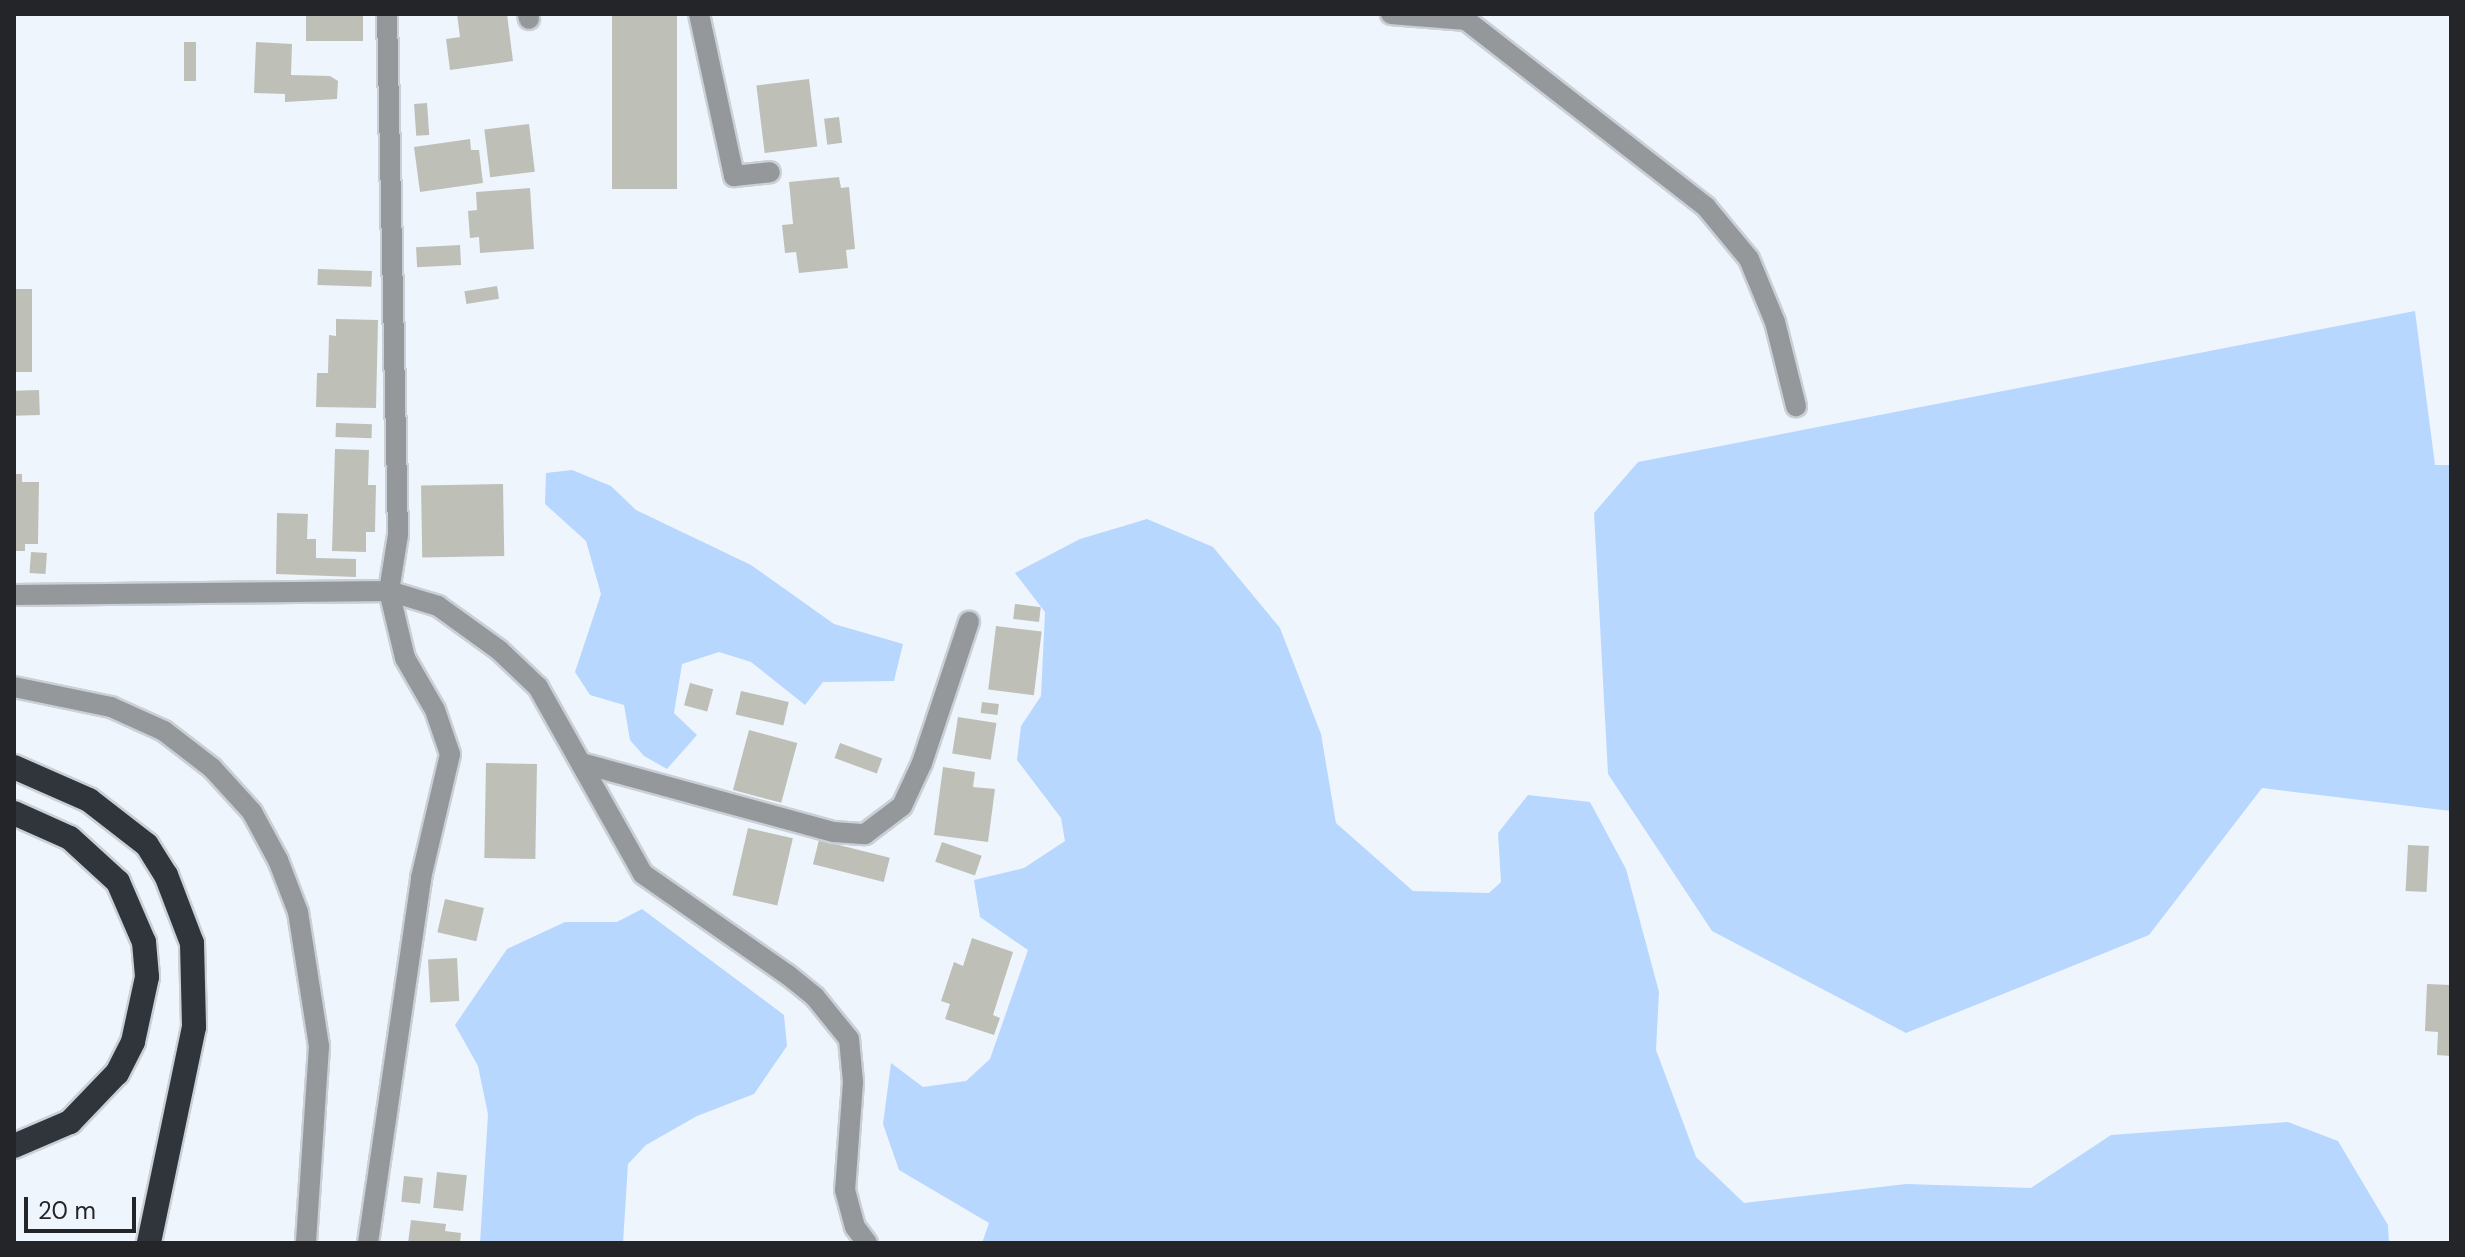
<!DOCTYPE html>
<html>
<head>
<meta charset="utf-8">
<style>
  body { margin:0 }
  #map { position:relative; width:2465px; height:1257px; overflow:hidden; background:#eff5fd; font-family:"DM Sans",sans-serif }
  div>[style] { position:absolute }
  .green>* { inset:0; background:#b8d7ff }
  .building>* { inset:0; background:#bec0b7; transform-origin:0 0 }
  .roads { filter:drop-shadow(2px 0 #cad0d7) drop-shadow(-2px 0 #cad0d7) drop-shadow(0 2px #cad0d7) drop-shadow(0 -2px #cad0d7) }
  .minor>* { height:20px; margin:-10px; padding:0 10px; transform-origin:10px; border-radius:10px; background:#95989b }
  .highway>* { height:24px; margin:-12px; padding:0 12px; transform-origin:12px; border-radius:12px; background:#30353b }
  span { translate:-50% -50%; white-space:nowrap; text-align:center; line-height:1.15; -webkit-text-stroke:8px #eff5fd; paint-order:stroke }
  .frame { position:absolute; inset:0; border:16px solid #232528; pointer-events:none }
  .scale { position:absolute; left:24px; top:1197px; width:112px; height:36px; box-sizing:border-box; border:4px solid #232528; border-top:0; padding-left:10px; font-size:24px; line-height:28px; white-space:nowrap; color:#232528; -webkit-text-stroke:6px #eff5fd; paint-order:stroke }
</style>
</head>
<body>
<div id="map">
  <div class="green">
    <div style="clip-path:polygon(2415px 311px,2435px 465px,2451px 465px,2451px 811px,2262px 788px,2149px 935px,1906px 1033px,1712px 931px,1608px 774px,1594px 513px,1638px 462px)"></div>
    <div style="clip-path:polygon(572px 470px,611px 486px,636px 510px,751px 565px,834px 624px,903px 644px,894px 681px,823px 682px,805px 705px,751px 662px,719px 652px,682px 664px,674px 713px,697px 735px,667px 769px,644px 756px,630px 740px,624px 705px,590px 695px,575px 672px,601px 594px,586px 541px,545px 504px,546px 473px)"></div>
    <div style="clip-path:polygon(1147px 519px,1213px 547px,1280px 628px,1321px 734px,1336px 823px,1413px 891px,1489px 893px,1501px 882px,1498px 833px,1528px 795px,1590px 802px,1626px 869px,1659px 992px,1656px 1050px,1696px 1157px,1744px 1203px,1906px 1184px,2031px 1188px,2111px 1135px,2288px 1122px,2338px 1141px,2388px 1225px,2389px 1243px,982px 1243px,989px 1223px,899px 1170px,883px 1124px,891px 1063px,923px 1087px,966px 1081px,990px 1059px,1028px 950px,980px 917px,974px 880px,1024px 868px,1065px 841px,1061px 818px,1017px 760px,1021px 726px,1041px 696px,1045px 612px,1015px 573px,1080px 539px)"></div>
    <div style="clip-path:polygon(642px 909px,784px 1015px,787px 1046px,754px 1094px,697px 1116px,646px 1145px,628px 1164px,623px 1243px,480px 1243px,488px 1114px,478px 1066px,455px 1025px,507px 949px,565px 922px,617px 922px)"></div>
  </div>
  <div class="building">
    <div style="left:306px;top:14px;width:57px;height:27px"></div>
    <div style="clip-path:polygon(457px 14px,507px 14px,513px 61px,450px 70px,446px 39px,460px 37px)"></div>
    <div style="left:612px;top:14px;width:65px;height:175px"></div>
    <div style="left:184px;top:42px;width:12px;height:39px"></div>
    <div style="clip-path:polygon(256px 42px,292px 44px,291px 75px,330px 76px,338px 81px,337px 99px,285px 102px,285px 94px,254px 93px)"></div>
    <div style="left:809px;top:79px;width:68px;height:53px;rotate:83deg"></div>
    <div style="left:427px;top:103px;width:32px;height:13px;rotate:86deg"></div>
    <div style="left:839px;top:117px;width:26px;height:15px;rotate:83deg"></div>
    <div style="left:529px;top:124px;width:48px;height:45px;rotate:83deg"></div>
    <div style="clip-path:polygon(470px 139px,471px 150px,479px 150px,483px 183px,420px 192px,414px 147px)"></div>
    <div style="clip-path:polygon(839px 177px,841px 188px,849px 187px,855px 249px,846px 250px,848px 268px,799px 273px,796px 252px,785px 253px,782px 225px,793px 224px,789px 182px)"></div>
    <div style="clip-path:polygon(530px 188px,534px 249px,480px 253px,479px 237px,470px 238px,468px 211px,477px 210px,476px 192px)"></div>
    <div style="left:460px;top:245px;width:20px;height:44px;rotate:87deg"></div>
    <div style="left:318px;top:269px;width:54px;height:16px;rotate:2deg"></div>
    <div style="left:497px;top:286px;width:13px;height:33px;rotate:81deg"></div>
    <div style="left:14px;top:289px;width:18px;height:83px"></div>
    <div style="clip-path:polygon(336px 319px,378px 320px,376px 408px,316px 407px,317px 373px,328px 373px,329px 335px,336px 336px)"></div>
    <div style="left:39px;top:390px;width:25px;height:25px;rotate:88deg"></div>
    <div style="left:336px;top:423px;width:36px;height:14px;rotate:2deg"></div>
    <div style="clip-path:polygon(335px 449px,369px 450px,368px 485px,376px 485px,375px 532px,366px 532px,366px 552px,332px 551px)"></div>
    <div style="clip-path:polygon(14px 474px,22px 474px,22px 482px,39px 482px,38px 544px,25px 544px,25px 551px,14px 551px)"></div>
    <div style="left:503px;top:484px;width:72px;height:82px;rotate:89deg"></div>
    <div style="clip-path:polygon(277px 513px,308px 514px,307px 539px,316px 539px,316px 558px,356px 559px,356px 577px,276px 574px)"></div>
    <div style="left:31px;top:552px;width:16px;height:21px;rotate:4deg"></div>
    <div style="left:1015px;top:604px;width:26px;height:15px;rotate:7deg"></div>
    <div style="left:996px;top:626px;width:46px;height:64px;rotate:7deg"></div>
    <div style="left:690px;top:683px;width:24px;height:23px;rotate:15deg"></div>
    <div style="left:741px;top:691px;width:49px;height:24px;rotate:13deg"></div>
    <div style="left:982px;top:702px;width:17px;height:11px;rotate:7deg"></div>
    <div style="left:958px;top:717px;width:39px;height:37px;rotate:9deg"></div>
    <div style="left:749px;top:730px;width:50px;height:62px;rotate:15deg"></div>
    <div style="left:840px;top:743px;width:45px;height:16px;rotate:20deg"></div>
    <div style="left:486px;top:763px;width:51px;height:95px;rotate:1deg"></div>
    <div style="clip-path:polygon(943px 767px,975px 772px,973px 787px,995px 789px,988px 842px,934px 835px)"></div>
    <div style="left:748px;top:828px;width:46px;height:69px;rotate:13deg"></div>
    <div style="left:819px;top:840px;width:73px;height:25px;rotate:14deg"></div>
    <div style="left:942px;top:842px;width:42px;height:21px;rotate:19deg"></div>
    <div style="left:2408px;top:845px;width:21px;height:46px;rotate:3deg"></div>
    <div style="left:445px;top:899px;width:40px;height:34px;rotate:13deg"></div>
    <div style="clip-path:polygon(972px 938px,1013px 952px,993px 1015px,1000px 1018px,994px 1035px,945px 1019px,950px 1004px,941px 1001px,954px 962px,963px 966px)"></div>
    <div style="left:457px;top:958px;width:43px;height:29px;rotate:87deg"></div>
    <div style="clip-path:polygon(2427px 984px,2451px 985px,2451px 1056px,2437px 1055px,2438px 1032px,2425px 1031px)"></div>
    <div style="left:437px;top:1172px;width:30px;height:36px;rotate:6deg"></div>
    <div style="left:404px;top:1176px;width:19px;height:26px;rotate:6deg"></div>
    <div style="clip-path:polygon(411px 1220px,446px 1224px,445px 1231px,461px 1233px,460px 1243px,408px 1243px)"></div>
  </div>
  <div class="roads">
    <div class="minor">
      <div style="left:528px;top:14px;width:5px;rotate:79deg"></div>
      <div style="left:699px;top:14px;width:166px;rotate:77.8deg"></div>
      <div style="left:734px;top:176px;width:36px;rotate:-6deg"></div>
      <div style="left:1391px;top:14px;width:75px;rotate:4.6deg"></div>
      <div style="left:1466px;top:20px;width:304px;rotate:37.9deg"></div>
      <div style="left:1706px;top:207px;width:67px;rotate:50.4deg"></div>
      <div style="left:1749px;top:259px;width:68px;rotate:67.6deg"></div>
      <div style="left:1775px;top:322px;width:87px;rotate:76deg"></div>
      <div style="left:14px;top:595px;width:375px;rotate:-0.6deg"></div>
      <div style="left:389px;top:591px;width:51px;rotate:17deg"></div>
      <div style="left:438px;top:606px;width:75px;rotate:35.8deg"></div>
      <div style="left:499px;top:650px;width:54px;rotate:43.5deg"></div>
      <div style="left:538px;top:687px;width:214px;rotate:60.7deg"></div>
      <div style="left:643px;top:874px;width:177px;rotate:34.9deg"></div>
      <div style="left:788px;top:975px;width:35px;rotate:39deg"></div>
      <div style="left:815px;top:997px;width:54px;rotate:51deg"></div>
      <div style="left:849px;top:1039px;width:43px;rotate:84.7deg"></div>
      <div style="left:853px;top:1082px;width:108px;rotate:94.2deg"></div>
      <div style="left:845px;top:1190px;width:38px;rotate:75deg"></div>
      <div style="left:855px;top:1227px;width:20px;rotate:53deg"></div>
      <div style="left:14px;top:687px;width:99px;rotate:11.7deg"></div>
      <div style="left:111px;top:707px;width:58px;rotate:24.4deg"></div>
      <div style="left:164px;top:731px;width:61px;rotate:37.6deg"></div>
      <div style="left:212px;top:768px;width:59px;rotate:47.7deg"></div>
      <div style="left:252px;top:812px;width:55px;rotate:61.6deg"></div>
      <div style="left:278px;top:860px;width:56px;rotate:69deg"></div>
      <div style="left:298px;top:912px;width:136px;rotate:81.1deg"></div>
      <div style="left:319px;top:1046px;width:197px;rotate:93.8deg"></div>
      <div style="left:581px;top:763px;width:262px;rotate:15.3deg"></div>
      <div style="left:834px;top:832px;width:31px;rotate:4deg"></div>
      <div style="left:865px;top:834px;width:46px;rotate:-37.1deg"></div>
      <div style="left:902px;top:806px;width:47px;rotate:-65.1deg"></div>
      <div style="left:922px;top:763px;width:149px;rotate:-71.6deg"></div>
      <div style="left:368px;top:1243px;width:369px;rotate:-81.7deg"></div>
      <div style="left:421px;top:878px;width:127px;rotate:-76.8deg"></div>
      <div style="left:450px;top:754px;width:46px;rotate:-108.8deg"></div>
      <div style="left:435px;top:710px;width:60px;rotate:-120deg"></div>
      <div style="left:405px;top:658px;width:69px;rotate:-103.4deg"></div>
      <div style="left:389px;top:591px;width:57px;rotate:-80.9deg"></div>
      <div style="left:398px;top:535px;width:521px;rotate:-91.21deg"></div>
    </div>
    <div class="highway">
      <div style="left:14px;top:767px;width:82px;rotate:23.7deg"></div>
      <div style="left:89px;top:800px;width:73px;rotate:37.8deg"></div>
      <div style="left:147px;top:845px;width:36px;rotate:58deg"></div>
      <div style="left:166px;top:875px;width:73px;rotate:69.1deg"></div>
      <div style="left:192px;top:943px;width:84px;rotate:88.6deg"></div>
      <div style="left:194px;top:1027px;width:221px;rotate:101.8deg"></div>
      <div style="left:14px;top:813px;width:61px;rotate:24.1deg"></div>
      <div style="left:70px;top:838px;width:65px;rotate:42.5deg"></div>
      <div style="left:118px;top:882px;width:65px;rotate:66.6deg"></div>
      <div style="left:144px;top:942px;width:35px;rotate:85deg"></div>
      <div style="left:147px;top:977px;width:66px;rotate:102.2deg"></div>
      <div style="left:133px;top:1042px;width:35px;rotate:117deg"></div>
      <div style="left:117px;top:1073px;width:68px;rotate:133.8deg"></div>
      <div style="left:70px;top:1122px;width:61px;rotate:156.8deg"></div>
    </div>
  </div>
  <div class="frame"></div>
  <div class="scale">20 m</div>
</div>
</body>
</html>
